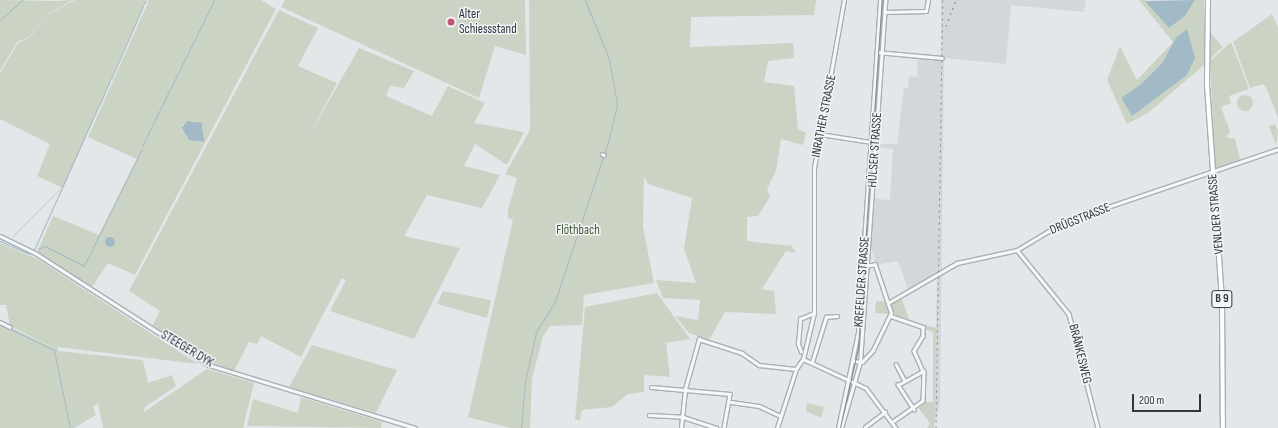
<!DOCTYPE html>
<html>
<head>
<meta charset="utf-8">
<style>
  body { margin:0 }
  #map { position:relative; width:1278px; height:428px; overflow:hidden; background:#e3e7ea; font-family:"Sofia Sans Condensed",sans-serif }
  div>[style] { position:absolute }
  .built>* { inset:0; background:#d2d7db }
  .green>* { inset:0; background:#cbd3c5; transform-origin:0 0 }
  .round { border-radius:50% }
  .water>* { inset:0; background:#a2bac5 }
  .stream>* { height:1px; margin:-0.5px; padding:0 0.5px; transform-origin:0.5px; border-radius:0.5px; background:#a2bac5 }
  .roads { filter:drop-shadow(1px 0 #a9afb4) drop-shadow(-1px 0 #a9afb4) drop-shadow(0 1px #a9afb4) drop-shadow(0 -1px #a9afb4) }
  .minor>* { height:2.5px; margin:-1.25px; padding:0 1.25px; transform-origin:1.25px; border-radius:1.25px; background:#f6f7f8 }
  .tertiary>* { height:3px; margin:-1.5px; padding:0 1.5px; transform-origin:1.5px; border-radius:1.5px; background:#f6f7f8 }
  .primary>* { height:4px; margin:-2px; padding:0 2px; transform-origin:2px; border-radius:2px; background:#fff }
  .tram>* { height:1px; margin:-0.5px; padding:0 0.5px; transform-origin:0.5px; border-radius:0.5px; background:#7e8992 }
  .rail>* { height:1px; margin-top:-0.5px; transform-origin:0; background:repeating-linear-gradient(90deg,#7e8992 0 2px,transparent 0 6px) }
  .dots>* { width:11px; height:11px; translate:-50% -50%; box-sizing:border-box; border:2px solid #f3f5f7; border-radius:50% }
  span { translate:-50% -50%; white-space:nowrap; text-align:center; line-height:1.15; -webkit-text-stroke:3px #f3f5f7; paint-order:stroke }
  .shield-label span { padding:1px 3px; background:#f3f5f7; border:1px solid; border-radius:3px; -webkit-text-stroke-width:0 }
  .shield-label { font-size:12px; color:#2d3840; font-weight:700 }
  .poi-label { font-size:13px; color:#2d3840 }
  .left { translate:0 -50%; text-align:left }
  .street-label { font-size:13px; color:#2d3840 }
  .park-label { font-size:13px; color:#475a3c }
  .scale { position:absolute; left:1132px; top:394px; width:69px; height:18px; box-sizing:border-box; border:2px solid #2d3840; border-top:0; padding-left:5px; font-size:12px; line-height:14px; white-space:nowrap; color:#2d3840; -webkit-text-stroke:3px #f3f5f7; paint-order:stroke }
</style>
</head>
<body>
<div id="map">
  <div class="built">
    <div style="clip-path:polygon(941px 0,1086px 0,1084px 12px,1011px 5px,1006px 64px,944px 58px,940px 403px,934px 428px,937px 272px,908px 289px,898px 261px,876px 265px,871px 248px,875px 199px,890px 200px,893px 149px,878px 148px,878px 144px,897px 144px,904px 88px,908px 88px,909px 76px,917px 77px,918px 57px,941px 59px)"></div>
  </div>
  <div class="green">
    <div style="clip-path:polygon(0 0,53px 1px,73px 0,49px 13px,29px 37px,17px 42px,0 71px)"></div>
    <div style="clip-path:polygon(75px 0,146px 0,63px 188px,37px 176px,50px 144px,0 119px,0 73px,18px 43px,30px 37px,48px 14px)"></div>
    <div style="clip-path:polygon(evenodd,149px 0,261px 0,276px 9px,135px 275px,108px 263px,92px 287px,37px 252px,53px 216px,99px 235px,137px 159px,88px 137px,149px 0,192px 121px,203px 125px,203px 143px,187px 137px,182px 126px,192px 121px)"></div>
    <div style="clip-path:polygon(285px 0,525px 0,526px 55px,495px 46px,479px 98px,281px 7px)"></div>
    <div style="clip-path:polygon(529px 0,816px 0,814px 15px,691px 17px,690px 47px,793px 43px,794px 58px,768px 61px,764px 82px,794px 86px,798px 129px,806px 133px,803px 145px,781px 139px,776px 171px,767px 189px,770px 197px,758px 216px,747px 217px,747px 241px,792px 246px,796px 253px,786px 251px,762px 289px,774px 291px,776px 314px,725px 312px,709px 340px,689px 333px,675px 316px,698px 320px,700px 300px,663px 298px,656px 280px,696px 283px,684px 249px,692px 198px,648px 184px,644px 177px,643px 227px,654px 283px,584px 295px,582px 325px,550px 326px,543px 336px,532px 379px,530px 428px,510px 428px,468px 417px,513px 220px,508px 218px,508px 210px,517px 178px,505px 174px,530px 130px)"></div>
    <div style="clip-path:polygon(evenodd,1139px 0,1145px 0,1169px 28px,1185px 16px,1195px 0,1204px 0,1204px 65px,1148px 113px,1127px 124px,1107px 80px,1120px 46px,1137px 80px,1173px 42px,1139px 0,1187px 29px,1132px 116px,1121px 98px,1140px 85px,1162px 63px,1177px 38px,1187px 29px)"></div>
    <div style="clip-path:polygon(279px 10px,318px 28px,298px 66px,337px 83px,306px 141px,359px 48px,414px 71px,404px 88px,390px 86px,386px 96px,432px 116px,448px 86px,485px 103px,474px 123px,524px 132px,507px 165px,475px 144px,464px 166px,500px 175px,482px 208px,427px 195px,404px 236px,460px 248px,414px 339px,330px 311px,346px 280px,342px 278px,301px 357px,261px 336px,257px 344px,249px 342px,234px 371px,209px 362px,152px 326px,160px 311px,129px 291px)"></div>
    <div style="clip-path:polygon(1272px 14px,1278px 28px,1278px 118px,1266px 87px,1263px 84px,1250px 88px,1233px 42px)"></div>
    <div style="clip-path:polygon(1210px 32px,1223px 47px,1210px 59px)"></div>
    <div style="clip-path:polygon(1231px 42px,1249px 89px,1229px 96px,1231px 103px,1221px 107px,1230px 131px,1226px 137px,1235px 139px,1240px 160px,1215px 168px,1210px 61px)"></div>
    <div class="round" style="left:1237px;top:95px;width:16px;height:16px"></div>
    <div style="clip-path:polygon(1275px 124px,1278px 131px,1276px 145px,1269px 126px)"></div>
    <div style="left:61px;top:188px;width:1px;height:68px;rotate:45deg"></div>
    <div style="clip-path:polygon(0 243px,39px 260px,198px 364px,57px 347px,58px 351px,143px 360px,148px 383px,172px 375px,176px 386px,145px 407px,144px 412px,207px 369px,254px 383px,243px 428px,103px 428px,98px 404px,93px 406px,96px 415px,74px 428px,0 428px,0 323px,54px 348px,10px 326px,6px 305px,0 305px)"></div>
    <div style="clip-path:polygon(443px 291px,491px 300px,487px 318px,437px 304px)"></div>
    <div style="clip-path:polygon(657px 293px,690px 339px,666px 343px,670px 377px,644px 375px,644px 392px,628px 394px,612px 407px,582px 410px,580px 420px,575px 420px,585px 307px)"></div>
    <div style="clip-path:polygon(901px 297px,909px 319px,892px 314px,891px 303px)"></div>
    <div style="clip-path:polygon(876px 301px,887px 302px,889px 314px,875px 313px)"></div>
    <div style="clip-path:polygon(924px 325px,937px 328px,934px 428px,927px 428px,930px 423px,919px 409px,924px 402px,933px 402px,933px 332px,924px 329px)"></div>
    <div style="clip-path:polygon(312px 345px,397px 370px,376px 413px,289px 387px)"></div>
    <div style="clip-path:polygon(301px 397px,303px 398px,383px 422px,381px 428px,247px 426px,253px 399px,298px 413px)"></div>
    <div style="clip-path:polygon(807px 403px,824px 407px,821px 418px,806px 411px)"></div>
  </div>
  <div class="water">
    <div style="clip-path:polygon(1195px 0,1185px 16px,1169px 28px,1145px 1px)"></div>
    <div style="clip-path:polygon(1187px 29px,1195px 58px,1187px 75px,1132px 116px,1121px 98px,1140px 85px,1162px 63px,1176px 38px)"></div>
    <div style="clip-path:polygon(187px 121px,202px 123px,204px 142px,189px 140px,182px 128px)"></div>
    <div class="round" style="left:105px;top:237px;width:10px;height:10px"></div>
  </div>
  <div class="stream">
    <div style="left:144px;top:4px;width:4px;rotate:-63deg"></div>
    <div style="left:0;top:20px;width:30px;rotate:-42deg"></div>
    <div style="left:111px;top:79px;width:80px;rotate:-66.3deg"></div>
    <div style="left:99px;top:106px;width:28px;rotate:-67deg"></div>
    <div style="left:142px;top:146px;width:163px;rotate:-63.7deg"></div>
    <div style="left:0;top:241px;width:32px;rotate:24deg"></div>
    <div style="left:38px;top:249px;width:8px;rotate:-23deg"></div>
    <div style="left:45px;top:246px;width:44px;rotate:27.1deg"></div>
    <div style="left:84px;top:266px;width:131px;rotate:-63.8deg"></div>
    <div style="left:34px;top:250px;width:157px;rotate:-65.9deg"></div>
    <div style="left:0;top:324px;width:60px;rotate:25.7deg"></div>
    <div style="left:54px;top:350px;width:80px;rotate:78.4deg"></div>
    <div style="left:521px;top:428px;width:47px;rotate:-85.1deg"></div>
    <div style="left:525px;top:381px;width:50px;rotate:-77.3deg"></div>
    <div style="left:536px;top:332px;width:36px;rotate:-58deg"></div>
    <div style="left:555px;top:302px;width:172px;rotate:-71.7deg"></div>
    <div style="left:609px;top:139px;width:36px;rotate:-77deg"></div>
    <div style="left:617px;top:104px;width:46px;rotate:-100.1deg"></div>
    <div style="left:609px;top:59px;width:64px;rotate:-112.1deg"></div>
  </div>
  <div class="roads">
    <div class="minor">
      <div style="left:885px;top:12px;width:41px;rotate:-1.4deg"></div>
      <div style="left:926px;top:11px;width:11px;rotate:-80deg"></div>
      <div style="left:877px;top:52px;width:65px;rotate:5.3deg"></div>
      <div style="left:820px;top:134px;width:52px;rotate:8.9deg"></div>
      <div style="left:602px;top:154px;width:2px;rotate:27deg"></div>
      <div style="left:1017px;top:250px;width:82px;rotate:50.9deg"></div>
      <div style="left:1069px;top:314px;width:118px;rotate:75.7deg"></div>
      <div style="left:888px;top:303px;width:80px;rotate:-30.1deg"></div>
      <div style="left:957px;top:263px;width:61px;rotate:-12.2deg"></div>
      <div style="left:1017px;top:250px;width:35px;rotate:-31deg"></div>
      <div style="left:1047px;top:232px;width:53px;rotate:-23.2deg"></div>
      <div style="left:1096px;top:211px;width:192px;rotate:-18.8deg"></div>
      <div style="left:891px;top:316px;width:34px;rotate:19deg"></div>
      <div style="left:923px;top:327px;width:9px;rotate:90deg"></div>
      <div style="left:923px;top:336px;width:17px;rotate:121deg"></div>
      <div style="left:914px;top:351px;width:24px;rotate:66deg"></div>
      <div style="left:924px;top:373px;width:28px;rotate:92deg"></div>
      <div style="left:923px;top:401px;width:37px;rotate:145deg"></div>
      <div style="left:0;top:322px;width:11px;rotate:27deg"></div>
      <div style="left:801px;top:352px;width:9px;rotate:-111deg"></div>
      <div style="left:798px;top:344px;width:25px;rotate:-85deg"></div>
      <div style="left:800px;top:319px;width:15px;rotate:-23deg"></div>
      <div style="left:803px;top:359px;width:69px;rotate:24.7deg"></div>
      <div style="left:866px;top:388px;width:50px;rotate:53.1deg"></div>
      <div style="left:854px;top:361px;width:8px;rotate:7deg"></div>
      <div style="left:862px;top:362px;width:16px;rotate:-47deg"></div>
      <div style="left:873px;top:350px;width:41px;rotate:-64.1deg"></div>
      <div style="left:891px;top:313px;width:51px;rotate:-108.4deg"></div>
      <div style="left:875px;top:265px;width:8px;rotate:173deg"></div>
      <div style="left:812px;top:362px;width:47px;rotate:-72.7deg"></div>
      <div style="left:826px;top:317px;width:11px;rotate:-5deg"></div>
      <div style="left:896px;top:364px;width:19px;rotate:62deg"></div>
      <div style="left:651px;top:387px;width:79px;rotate:5.1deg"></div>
      <div style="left:730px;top:394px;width:35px;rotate:100deg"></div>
      <div style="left:731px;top:402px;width:28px;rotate:8deg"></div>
      <div style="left:759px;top:406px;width:23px;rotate:25deg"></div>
      <div style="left:914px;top:410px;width:30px;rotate:-123deg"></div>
      <div style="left:898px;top:385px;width:29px;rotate:-29deg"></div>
      <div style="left:649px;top:415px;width:34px;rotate:3deg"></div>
      <div style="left:683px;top:417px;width:35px;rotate:18deg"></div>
      <div style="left:865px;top:427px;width:25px;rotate:-37deg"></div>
      <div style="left:681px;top:428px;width:39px;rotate:-84deg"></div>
      <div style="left:685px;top:389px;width:52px;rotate:-74.4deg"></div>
      <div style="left:699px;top:339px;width:45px;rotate:18deg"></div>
      <div style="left:742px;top:353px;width:21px;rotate:35deg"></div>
      <div style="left:759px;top:365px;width:37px;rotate:6deg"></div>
      <div style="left:777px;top:428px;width:62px;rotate:-72.1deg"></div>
      <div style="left:796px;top:369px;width:12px;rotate:-55deg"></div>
      <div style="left:803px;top:359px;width:47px;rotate:-76.6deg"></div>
      <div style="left:814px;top:313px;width:145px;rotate:-90deg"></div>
      <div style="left:814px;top:168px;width:171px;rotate:-79.9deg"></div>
    </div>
    <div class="tertiary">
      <div style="left:0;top:236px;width:39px;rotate:26deg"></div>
      <div style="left:35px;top:253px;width:207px;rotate:32.8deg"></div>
      <div style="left:209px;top:365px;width:215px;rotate:17deg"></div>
      <div style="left:838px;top:428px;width:98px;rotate:-78.2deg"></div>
      <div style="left:858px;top:332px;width:333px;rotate:-86.2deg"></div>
      <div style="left:841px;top:428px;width:69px;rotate:-73.9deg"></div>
      <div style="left:860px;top:362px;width:363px;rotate:-86deg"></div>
    </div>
    <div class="primary">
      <div style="left:1208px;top:0;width:85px;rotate:90.7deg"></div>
      <div style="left:1207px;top:85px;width:216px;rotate:86deg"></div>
      <div style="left:1222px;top:300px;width:128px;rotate:89.6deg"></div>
    </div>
  </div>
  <div class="tram">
    <div style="left:840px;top:428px;width:82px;rotate:-77.3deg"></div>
    <div style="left:858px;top:348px;width:349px;rotate:-86.1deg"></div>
  </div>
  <div class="rail">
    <div style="left:946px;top:26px;width:28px;rotate:-69deg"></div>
    <div style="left:936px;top:428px;width:428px;rotate:-89.1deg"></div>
  </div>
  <div class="dots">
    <div style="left:451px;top:22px;background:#c0577b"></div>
  </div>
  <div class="shield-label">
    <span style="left:1222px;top:299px">B 9</span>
  </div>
  <div class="poi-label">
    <span class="left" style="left:459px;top:22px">Alter<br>Schiessstand</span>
  </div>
  <div class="street-label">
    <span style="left:824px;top:116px;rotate:-79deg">INRATHER STRASSE</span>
    <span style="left:875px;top:150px;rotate:-86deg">HÜLSER STRASSE</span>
    <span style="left:1216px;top:214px;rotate:-95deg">VENLOER STRASSE</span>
    <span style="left:1080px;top:219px;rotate:-22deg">DRÜGSTRASSE</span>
    <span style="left:862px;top:282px;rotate:-86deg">KREFELDER STRASSE</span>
    <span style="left:187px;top:349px;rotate:31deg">STEEGER DYK</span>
    <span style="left:1080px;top:354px;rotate:76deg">BRÄNKESWEG</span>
  </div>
  <div class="park-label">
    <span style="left:578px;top:230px">Flöthbach</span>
  </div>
  <div class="scale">200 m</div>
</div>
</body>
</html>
